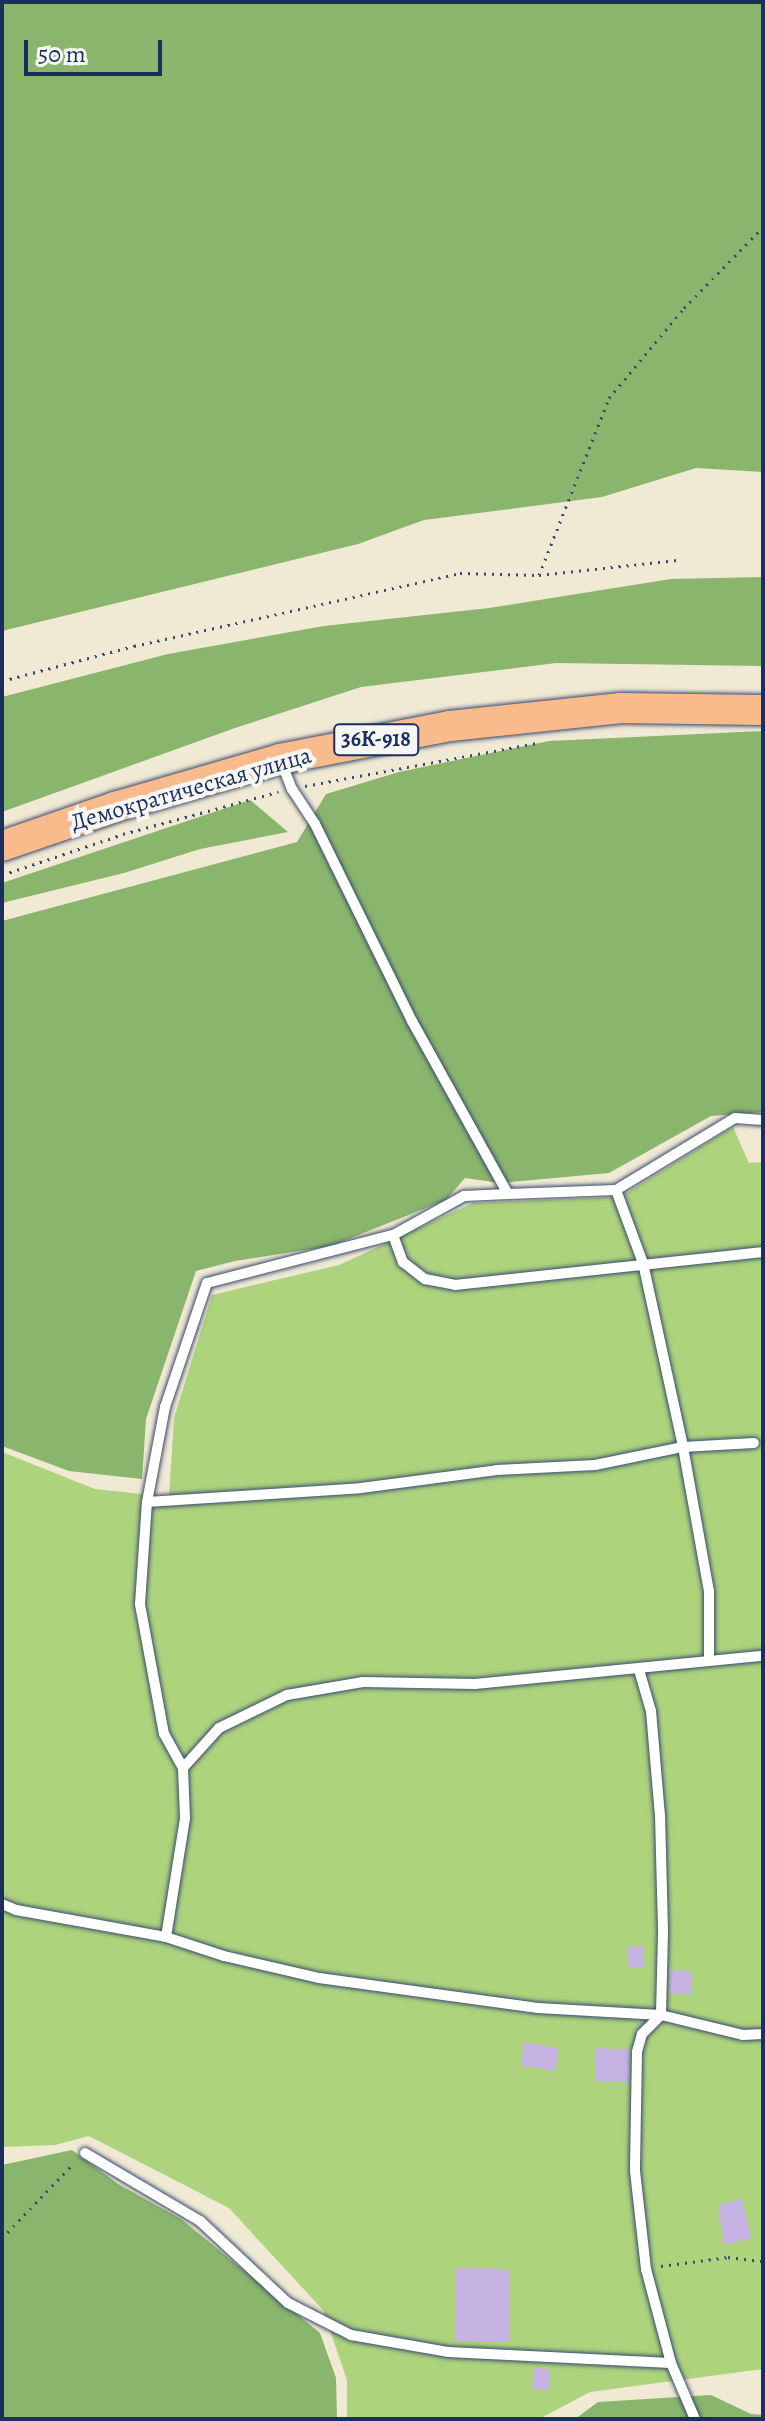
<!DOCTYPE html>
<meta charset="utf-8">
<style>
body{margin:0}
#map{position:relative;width:765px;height:2421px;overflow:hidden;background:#f0e9d4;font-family:Alegreya,serif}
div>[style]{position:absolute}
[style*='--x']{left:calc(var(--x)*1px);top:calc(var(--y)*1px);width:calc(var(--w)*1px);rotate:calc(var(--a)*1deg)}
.green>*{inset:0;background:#add37d}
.forest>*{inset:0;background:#8ab56c}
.building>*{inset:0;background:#c6b3e3;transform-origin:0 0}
.path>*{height:3px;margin-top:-1.5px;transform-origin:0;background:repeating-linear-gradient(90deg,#3b4b70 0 2px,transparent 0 8px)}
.roads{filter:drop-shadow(0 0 2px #3b4b70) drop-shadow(0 0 2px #3b4b70)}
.service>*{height:10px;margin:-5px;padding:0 5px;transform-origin:5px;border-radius:5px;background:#fff}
.primary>*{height:30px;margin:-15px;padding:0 15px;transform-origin:15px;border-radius:15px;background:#fabb8c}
span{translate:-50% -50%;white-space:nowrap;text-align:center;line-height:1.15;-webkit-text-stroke:8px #f6f6f2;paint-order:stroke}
.shield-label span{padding:2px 6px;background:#f6f6f2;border:2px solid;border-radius:6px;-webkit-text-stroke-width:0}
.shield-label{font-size:22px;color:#1b2f5e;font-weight:700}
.street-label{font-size:24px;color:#1b2f5e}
.frame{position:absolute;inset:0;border:4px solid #1b2f5e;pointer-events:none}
.scale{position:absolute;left:24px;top:40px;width:138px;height:36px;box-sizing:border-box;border:4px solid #1b2f5e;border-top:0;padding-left:10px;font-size:24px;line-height:28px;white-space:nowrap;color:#1b2f5e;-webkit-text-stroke:6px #f6f6f2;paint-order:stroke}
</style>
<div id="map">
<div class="green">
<div style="clip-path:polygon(733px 1127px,749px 1163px,763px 1162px,763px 2369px,590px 2392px,539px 2419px,347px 2419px,347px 2380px,323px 2310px,229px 2208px,89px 2136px,55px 2145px,2px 2147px,2px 1452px,95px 1489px,169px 1497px,174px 1418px,212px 1295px,339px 1265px,473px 1203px,620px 1197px)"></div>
</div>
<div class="forest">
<div style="clip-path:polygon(2px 2px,763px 2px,763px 472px,696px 468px,602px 497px,424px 520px,358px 544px,2px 631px)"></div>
<div style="clip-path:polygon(763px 577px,763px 666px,556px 663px,361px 687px,235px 728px,2px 812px,2px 697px,168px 654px,324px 626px,489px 608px,671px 579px)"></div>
<div style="clip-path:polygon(763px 731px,763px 1112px,711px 1116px,609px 1173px,500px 1183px,465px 1178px,446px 1200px,331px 1246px,235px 1261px,196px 1271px,146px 1419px,142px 1479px,69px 1471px,2px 1446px,2px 921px,297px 842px,326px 794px,399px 772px,549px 741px)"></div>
<div style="clip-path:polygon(250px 800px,288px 832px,200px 849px,124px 873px,2px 903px,2px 883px)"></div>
<div style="clip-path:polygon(72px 2150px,118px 2184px,181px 2219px,320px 2333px,336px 2378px,337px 2419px,2px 2419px,2px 2165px)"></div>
<div style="clip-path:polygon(711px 2395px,751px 2414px,763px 2415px,763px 2419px,575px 2419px,598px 2402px)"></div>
</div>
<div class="building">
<div style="left:643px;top:1946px;width:21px;height:16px;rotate:85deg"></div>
<div style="left:670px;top:1970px;width:22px;height:23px;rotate:3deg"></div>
<div style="left:524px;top:2043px;width:35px;height:23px;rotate:8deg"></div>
<div style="left:596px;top:2048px;width:34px;height:33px;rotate:2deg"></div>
<div style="clip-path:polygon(742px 2199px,751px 2238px,724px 2245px,718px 2205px)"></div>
<div style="left:456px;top:2268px;width:54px;height:73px;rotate:1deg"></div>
<div style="left:534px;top:2368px;width:16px;height:21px;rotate:4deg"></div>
</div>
<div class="path">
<div style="--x:539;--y:575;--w:190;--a:-68.4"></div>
<div style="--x:609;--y:398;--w:117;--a:-50.2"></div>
<div style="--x:684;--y:308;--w:113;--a:-45.7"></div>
<div style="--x:2;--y:681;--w:137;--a:-14.9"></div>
<div style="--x:134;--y:646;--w:334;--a:-12.6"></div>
<div style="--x:460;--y:573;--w:79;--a:1.5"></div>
<div style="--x:539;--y:575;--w:139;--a:-6.2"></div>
<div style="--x:305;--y:786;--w:236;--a:-10.5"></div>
<div style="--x:2;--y:875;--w:128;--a:-18.7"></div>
<div style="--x:123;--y:834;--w:161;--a:-15.2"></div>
<div style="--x:2;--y:2238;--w:104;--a:-46.2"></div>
<div style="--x:661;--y:2266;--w:68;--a:-7.7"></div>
<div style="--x:728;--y:2257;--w:35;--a:7"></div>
</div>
<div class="roads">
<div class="service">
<div style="--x:281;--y:761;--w:30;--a:69"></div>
<div style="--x:292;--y:789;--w:42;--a:56.7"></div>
<div style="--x:315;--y:824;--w:220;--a:63.8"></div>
<div style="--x:412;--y:1021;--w:198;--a:61"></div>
<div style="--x:508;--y:1194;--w:44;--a:177.4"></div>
<div style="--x:464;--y:1196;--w:81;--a:151.2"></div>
<div style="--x:616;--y:1190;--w:78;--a:69.7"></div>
<div style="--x:643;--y:1263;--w:188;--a:77.7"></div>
<div style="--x:683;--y:1447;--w:146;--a:79.8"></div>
<div style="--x:709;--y:1591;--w:70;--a:90"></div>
<div style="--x:508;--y:1194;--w:108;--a:-2.1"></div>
<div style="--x:616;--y:1190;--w:139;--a:-31.2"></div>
<div style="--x:735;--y:1118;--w:28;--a:4"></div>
<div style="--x:147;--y:1502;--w:97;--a:-79.3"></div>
<div style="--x:165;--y:1407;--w:131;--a:-71.3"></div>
<div style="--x:207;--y:1283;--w:192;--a:-14.5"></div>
<div style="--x:393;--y:1235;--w:29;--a:70"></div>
<div style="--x:403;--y:1262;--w:28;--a:38"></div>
<div style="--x:425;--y:1279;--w:31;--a:11"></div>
<div style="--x:455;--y:1285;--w:310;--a:-6.1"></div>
<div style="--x:639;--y:1670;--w:43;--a:73.7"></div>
<div style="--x:651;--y:1711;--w:104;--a:85.1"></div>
<div style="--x:660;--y:1815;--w:118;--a:88.5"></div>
<div style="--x:663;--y:1933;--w:82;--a:91.4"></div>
<div style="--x:661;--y:2015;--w:27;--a:135"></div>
<div style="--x:642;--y:2034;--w:19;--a:106"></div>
<div style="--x:637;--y:2052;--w:119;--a:91"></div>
<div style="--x:635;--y:2171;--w:99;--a:83.6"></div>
<div style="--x:646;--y:2269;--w:97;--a:75.1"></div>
<div style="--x:671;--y:2363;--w:61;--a:66.8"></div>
<div style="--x:183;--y:1768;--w:39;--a:-119"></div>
<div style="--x:164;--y:1734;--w:132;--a:-100.5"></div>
<div style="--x:140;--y:1604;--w:102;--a:-86.1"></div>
<div style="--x:147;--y:1502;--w:214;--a:-3.7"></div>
<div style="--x:361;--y:1488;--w:137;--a:-7.5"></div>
<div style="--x:497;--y:1470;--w:98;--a:-2.9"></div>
<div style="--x:595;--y:1465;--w:90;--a:-11.6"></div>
<div style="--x:683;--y:1447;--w:71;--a:-3.2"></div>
<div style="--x:2;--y:1904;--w:15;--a:23"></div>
<div style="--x:16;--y:1910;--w:152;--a:10.2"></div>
<div style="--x:166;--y:1937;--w:61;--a:18.1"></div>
<div style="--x:224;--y:1956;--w:98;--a:13"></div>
<div style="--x:319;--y:1978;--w:221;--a:7.8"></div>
<div style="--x:538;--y:2008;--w:123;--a:3.3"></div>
<div style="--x:661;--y:2015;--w:84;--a:13.7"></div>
<div style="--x:743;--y:2035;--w:20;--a:-3"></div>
<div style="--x:166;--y:1937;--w:121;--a:-80.9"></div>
<div style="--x:185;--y:1818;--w:50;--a:-92.3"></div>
<div style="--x:183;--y:1768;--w:54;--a:-48"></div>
<div style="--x:219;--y:1728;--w:76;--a:-25.9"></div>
<div style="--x:287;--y:1695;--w:77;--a:-9.7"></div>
<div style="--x:363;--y:1682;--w:112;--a:1"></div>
<div style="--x:475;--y:1684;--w:289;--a:-5.6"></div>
<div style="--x:85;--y:2153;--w:134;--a:30.6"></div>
<div style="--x:200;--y:2221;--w:120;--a:43"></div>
<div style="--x:288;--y:2303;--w:71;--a:26.9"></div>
<div style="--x:351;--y:2335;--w:98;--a:9.9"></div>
<div style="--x:448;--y:2352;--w:223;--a:2.8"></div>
</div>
<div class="primary">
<div style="--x:2;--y:846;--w:120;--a:-19"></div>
<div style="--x:115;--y:807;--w:172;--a:-16.2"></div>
<div style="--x:280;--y:759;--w:173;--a:-11"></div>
<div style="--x:450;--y:726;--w:172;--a:-6"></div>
<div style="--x:621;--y:708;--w:142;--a:0.8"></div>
</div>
</div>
<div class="shield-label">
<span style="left:376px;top:740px">36К-918</span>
</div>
<div class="street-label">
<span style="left:191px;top:789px;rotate:-16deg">Демократическая улица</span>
</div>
<div class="frame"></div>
<div class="scale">50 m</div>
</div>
